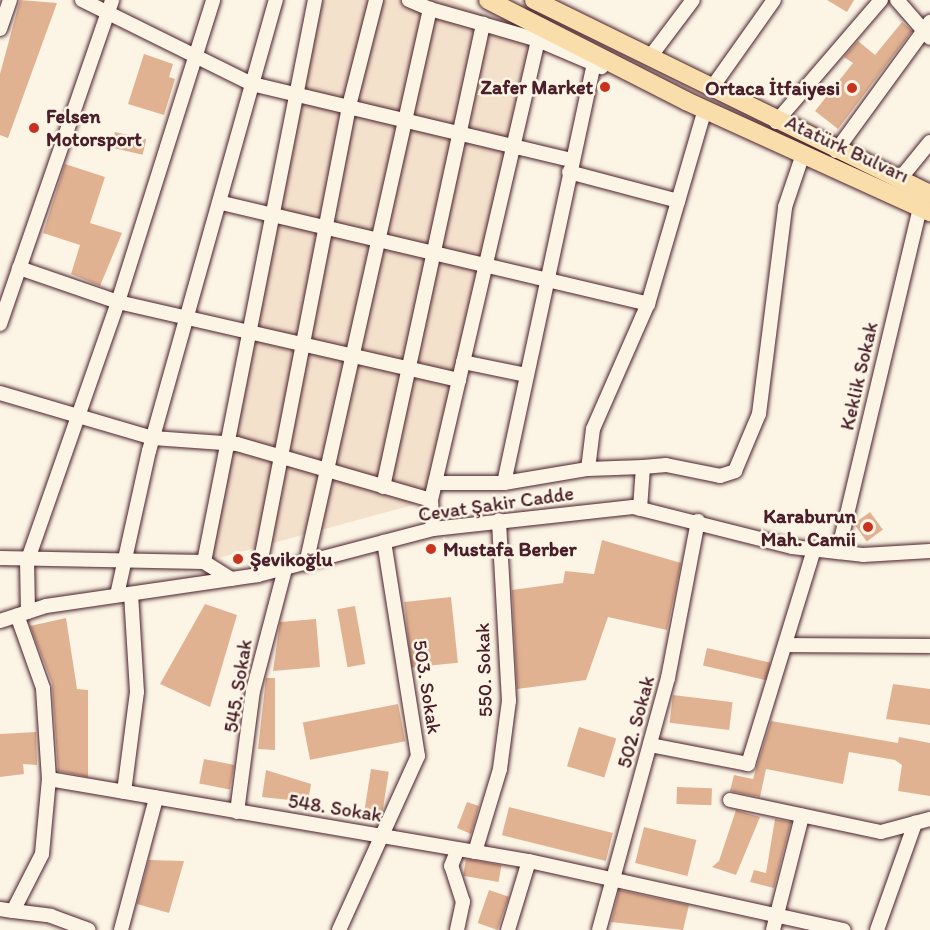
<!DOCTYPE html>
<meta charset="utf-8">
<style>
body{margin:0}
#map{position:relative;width:930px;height:930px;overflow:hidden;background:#fcf5e5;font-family:Itim,sans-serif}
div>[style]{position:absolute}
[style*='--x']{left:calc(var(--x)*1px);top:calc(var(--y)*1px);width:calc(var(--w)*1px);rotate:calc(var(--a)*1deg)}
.built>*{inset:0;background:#f4e1cc}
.building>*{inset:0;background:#e1b292;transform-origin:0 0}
.roads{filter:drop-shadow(0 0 2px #4a1f2b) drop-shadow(0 0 2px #4a1f2b)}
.minor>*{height:14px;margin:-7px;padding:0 7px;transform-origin:7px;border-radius:7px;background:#fcf5e5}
.major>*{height:18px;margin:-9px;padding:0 9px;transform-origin:9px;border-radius:9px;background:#f9deab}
.dots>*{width:16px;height:16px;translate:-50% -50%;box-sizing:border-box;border:3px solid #fcf5e5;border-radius:50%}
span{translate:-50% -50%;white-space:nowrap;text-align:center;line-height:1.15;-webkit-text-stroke:5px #fcf5e5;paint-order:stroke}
.poi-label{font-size:20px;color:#4a1f2b;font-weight:700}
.right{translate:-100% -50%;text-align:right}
.left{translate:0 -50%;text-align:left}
.street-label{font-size:20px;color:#4a1f2b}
</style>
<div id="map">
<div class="built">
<div style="clip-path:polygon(315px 0,451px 0,538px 40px,431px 500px,204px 562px)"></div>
</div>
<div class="building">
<div style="clip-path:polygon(20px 0,57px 3px,8px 138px,0 135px,0 74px)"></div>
<div style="clip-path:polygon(827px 0,854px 0,847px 12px)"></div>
<div style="clip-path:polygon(902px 22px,912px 31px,838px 129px,815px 111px,853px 63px,844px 57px,858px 41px,875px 55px)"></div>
<div style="clip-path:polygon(144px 54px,173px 64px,169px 77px,175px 79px,164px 115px,128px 104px)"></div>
<div style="left:115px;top:132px;width:32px;height:16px;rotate:13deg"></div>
<div style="clip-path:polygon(65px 164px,105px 177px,90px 223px,122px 233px,100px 286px,71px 274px,80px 245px,43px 233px)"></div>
<div style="left:870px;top:512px;width:22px;height:20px;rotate:54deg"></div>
<div style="clip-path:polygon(602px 540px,681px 563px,667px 630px,608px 617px,586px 680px,517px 689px,512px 590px,563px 583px,565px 571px,594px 574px)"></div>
<div style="left:451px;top:597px;width:66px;height:47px;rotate:84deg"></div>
<div style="clip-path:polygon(205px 604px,237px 615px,210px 707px,160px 684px)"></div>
<div style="left:355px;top:606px;width:59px;height:18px;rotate:80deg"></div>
<div style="clip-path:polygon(66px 618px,77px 689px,88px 690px,88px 777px,58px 771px,52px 683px,30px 626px)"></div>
<div style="clip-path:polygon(316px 619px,320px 667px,273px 671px,280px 622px)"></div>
<div style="left:707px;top:648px;width:65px;height:18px;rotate:13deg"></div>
<div style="clip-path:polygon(266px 678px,275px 678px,275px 750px,258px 749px)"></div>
<div style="clip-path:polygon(893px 684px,930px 689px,930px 725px,886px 719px)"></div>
<div style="left:673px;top:695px;width:60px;height:28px;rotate:7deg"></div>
<div style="left:398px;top:704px;width:38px;height:97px;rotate:79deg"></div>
<div style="clip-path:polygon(771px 721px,898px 743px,899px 737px,930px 743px,930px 796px,898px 791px,902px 765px,895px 760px,849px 752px,843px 784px,766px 769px,760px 797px,730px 791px,734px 775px,753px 779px)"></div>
<div style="left:579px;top:727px;width:39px;height:41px;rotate:17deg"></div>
<div style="clip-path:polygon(36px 732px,37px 765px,23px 764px,24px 774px,0 777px,0 734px)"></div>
<div style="left:204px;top:759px;width:31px;height:25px;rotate:11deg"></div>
<div style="left:371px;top:769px;width:18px;height:43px;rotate:9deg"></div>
<div style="clip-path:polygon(266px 770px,311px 784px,308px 802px,262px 797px)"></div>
<div style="left:677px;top:787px;width:35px;height:17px;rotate:2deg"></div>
<div style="clip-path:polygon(467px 802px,479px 806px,471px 834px,457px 828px)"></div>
<div style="left:509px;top:807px;width:107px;height:29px;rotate:14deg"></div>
<div style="clip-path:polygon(736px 810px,760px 817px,736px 875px,712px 867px,719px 861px)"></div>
<div style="clip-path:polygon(775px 819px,791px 822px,774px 888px,750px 882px,754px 870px,766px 873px)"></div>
<div style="left:644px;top:827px;width:54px;height:37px;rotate:14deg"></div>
<div style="left:466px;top:859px;width:36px;height:17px;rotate:10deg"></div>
<div style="clip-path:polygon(149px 860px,184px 861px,169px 913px,137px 904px)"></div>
<div style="left:489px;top:890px;width:21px;height:35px;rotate:19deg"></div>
<div style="clip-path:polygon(619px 890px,689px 905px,683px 930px,611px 922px)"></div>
</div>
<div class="roads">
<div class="minor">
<div style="--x:82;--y:0;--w:190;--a:26.3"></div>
<div style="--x:252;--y:84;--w:329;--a:13.4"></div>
<div style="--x:897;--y:0;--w:50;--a:49"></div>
<div style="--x:0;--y:29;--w:31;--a:-71"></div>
<div style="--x:538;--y:40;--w:69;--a:23.2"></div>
<div style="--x:650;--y:57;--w:71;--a:-53"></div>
<div style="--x:711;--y:89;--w:109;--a:-54.7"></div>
<div style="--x:776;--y:122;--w:161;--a:-49.3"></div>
<div style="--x:836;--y:151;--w:160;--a:-53.9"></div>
<div style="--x:569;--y:172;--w:113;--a:14.9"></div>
<div style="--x:899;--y:180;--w:49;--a:-50.8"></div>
<div style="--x:222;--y:203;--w:438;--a:13.3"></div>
<div style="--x:19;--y:268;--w:105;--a:19"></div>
<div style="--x:118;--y:302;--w:350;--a:12.9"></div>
<div style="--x:0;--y:324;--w:343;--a:-70.9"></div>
<div style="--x:463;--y:362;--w:64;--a:11.7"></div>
<div style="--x:0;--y:393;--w:159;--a:16.4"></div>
<div style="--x:153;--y:438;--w:84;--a:4.1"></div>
<div style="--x:237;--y:444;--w:202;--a:16.1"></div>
<div style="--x:643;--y:467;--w:23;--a:-5"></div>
<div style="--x:666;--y:465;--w:55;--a:11.5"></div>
<div style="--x:720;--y:476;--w:16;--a:-18"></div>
<div style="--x:735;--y:471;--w:62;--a:-67.2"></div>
<div style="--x:759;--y:414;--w:209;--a:-82.8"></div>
<div style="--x:785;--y:207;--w:56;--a:-71.2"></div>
<div style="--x:588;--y:469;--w:40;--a:-82.9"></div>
<div style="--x:593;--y:429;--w:137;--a:-66.3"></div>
<div style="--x:648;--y:304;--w:203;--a:-73.7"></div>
<div style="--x:435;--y:483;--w:69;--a:0"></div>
<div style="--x:504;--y:483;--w:85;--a:-9.5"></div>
<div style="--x:588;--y:469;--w:55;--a:-2.1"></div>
<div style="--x:643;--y:467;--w:42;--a:94.1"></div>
<div style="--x:504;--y:483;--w:438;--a:-77.9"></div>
<div style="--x:383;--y:487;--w:474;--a:-77.8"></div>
<div style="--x:483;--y:24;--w:55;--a:-164.2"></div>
<div style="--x:433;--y:529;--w:29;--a:-94"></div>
<div style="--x:431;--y:500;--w:472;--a:-76.9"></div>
<div style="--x:538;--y:40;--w:57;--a:-163.8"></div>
<div style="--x:838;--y:552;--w:354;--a:-76.6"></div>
<div style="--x:0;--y:558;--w:204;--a:1.1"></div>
<div style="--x:204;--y:562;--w:32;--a:32"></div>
<div style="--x:204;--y:562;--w:573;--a:-78.83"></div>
<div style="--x:306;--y:564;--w:569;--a:-77.41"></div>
<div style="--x:430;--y:9;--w:23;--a:-157"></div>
<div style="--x:258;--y:575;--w:474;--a:-79"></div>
<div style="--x:348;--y:110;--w:114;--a:-75.7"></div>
<div style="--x:117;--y:595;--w:148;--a:-77.5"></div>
<div style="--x:149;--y:451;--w:469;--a:-74.3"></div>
<div style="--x:28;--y:612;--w:50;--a:-91.1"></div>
<div style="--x:27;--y:562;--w:275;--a:-70.7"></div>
<div style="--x:118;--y:302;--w:317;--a:-72.5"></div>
<div style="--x:0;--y:621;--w:48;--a:-18.1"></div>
<div style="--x:46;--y:606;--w:214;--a:-8.3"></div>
<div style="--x:258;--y:575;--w:181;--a:-14.7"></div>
<div style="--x:433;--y:529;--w:201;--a:-6.3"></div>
<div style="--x:633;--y:507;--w:164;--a:14.1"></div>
<div style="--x:792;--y:547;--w:71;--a:6.4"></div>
<div style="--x:863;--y:555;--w:67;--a:-3.4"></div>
<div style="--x:785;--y:645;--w:145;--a:0.4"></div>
<div style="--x:650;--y:745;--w:100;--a:11"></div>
<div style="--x:748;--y:764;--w:224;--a:-72.9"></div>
<div style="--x:49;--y:779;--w:487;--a:9.7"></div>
<div style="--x:529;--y:861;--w:322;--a:12.4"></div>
<div style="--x:124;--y:792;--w:101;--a:-82.6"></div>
<div style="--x:137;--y:692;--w:98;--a:-93.5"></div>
<div style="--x:730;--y:800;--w:154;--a:12"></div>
<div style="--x:881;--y:832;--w:51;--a:-14.9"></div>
<div style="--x:237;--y:812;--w:122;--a:-82.5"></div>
<div style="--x:253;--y:691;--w:126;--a:-75.3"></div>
<div style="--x:475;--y:852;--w:87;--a:-73.2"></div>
<div style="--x:500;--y:769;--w:69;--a:-82.5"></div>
<div style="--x:509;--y:701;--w:181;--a:-93.2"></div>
<div style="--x:0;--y:909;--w:13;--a:9"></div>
<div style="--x:13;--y:911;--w:64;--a:-63"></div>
<div style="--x:42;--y:854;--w:75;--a:-84.7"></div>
<div style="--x:49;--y:779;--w:91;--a:-93.8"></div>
<div style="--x:43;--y:688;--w:77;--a:-109.6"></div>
<div style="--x:13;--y:911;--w:38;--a:7"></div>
<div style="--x:51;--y:916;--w:40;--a:20.2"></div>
<div style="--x:121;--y:930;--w:137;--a:-75.1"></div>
<div style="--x:339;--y:930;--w:191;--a:-65.6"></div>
<div style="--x:418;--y:756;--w:217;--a:-99"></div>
<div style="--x:457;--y:930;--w:29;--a:-78"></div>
<div style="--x:463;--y:902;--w:38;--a:-108"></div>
<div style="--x:451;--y:866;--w:18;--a:-68"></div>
<div style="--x:508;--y:930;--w:72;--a:-73.1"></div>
<div style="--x:599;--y:930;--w:261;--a:-74.7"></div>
<div style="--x:668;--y:678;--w:160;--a:-79.2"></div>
<div style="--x:773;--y:930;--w:118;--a:-75.7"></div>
<div style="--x:877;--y:930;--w:114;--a:-70.4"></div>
</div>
<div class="major">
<div style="--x:488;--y:0;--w:222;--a:27"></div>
<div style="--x:686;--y:101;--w:268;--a:24.5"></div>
<div style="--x:534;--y:0;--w:441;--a:26.1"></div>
</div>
</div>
<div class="dots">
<div style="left:605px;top:87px;background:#c8321e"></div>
<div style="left:852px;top:88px;background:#c8321e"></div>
<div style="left:34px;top:128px;background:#c8321e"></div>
<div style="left:868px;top:527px;background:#c8321e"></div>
<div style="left:431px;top:549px;background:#c8321e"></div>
<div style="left:238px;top:559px;background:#c8321e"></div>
</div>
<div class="poi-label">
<span class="right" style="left:593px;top:87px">Zafer Market</span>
<span class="right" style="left:840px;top:88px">Ortaca İtfaiyesi</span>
<span class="left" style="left:46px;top:128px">Felsen<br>Motorsport</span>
<span class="right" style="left:856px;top:528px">Karaburun<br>Mah. Camii</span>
<span class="left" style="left:443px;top:549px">Mustafa Berber</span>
<span class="left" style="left:250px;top:559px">Şevikoğlu</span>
</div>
<div class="street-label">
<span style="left:847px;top:149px;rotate:25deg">Atatürk Bulvarı</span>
<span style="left:859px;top:376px;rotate:-77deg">Keklik Sokak</span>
<span style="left:496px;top:504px;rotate:-8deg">Cevat Şakir Cadde</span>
<span style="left:484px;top:670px;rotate:-92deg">550. Sokak</span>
<span style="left:238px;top:686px;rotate:-81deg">545. Sokak</span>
<span style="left:427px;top:687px;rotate:81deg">503. Sokak</span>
<span style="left:636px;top:722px;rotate:-75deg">502. Sokak</span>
<span style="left:335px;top:808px;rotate:9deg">548. Sokak</span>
</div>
</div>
